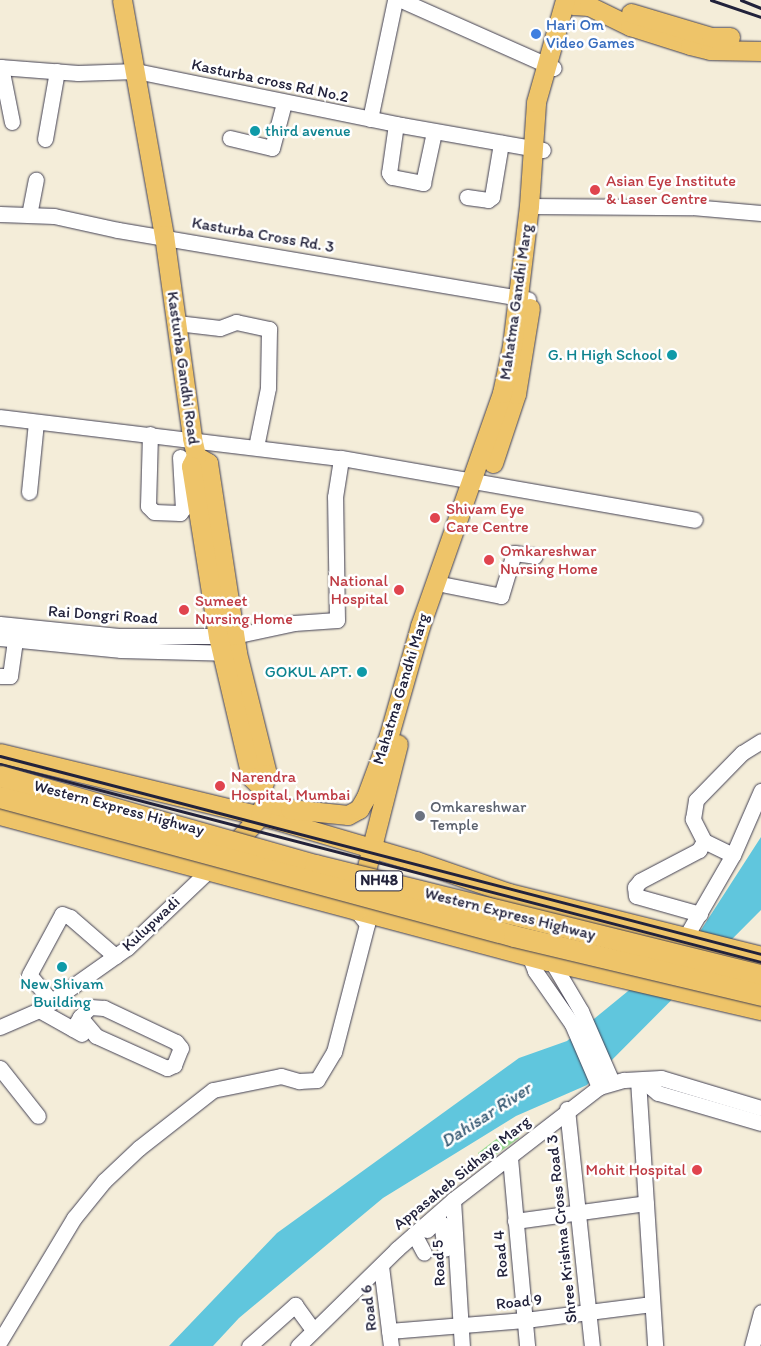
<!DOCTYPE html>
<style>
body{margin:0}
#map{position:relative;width:761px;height:1346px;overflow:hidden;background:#f4edd9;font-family:Itim,sans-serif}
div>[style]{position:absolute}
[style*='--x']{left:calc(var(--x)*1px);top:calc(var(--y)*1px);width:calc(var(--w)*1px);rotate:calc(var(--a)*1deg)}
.green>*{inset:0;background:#98d98f}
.water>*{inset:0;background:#60c6dd}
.roads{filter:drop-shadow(0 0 1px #424053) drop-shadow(0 0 1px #424053)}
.minor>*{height:15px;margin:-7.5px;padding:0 7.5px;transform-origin:7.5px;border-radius:7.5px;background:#fff}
.major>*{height:19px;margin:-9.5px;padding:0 9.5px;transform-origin:9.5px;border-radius:9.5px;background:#eec469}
.rail>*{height:3px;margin:-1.5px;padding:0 1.5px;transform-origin:1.5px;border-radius:1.5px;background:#22223b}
.bridges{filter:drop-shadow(0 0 1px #424053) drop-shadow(0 0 1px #424053)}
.highway-bridge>*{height:21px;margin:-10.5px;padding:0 10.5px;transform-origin:10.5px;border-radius:10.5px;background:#eec469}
.dots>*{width:14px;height:14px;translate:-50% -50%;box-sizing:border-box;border:2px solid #fff;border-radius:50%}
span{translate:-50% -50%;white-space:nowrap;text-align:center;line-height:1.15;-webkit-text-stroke:5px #fff;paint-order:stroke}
.shield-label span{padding:1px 4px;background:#fff;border:1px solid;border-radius:4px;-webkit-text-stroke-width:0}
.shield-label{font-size:15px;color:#22223b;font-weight:700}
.shop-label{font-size:16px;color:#366cbe}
.left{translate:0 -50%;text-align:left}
.street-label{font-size:16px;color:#22223b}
.culture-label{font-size:16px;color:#0d838f}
.right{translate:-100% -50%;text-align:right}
.health-label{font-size:16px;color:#be3a42}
.worship-label{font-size:16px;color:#5b616d}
.water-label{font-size:18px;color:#385b74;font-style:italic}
</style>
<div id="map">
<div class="green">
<div style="clip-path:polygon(512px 1127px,519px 1138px,483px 1164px,478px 1153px)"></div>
</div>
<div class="water">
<div style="clip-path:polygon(761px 837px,761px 910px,587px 1085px,516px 1116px,383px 1198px,239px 1318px,213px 1346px,169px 1346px,277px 1233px,519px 1058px,567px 1041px,699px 933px)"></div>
</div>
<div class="roads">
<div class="minor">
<div style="--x:401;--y:0;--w:167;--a:24"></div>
<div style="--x:0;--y:67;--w:78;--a:4.4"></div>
<div style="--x:78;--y:73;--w:58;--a:-2"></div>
<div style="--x:136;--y:71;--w:270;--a:11.5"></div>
<div style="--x:401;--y:125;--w:144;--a:10"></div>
<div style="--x:1;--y:67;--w:56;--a:78.7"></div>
<div style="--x:370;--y:119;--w:122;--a:-78.1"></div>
<div style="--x:396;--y:124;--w:49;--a:98.1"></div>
<div style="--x:389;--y:173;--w:5;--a:53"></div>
<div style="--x:392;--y:177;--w:32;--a:11"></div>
<div style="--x:423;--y:183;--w:52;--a:-77.8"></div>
<div style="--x:230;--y:138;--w:43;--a:13.4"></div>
<div style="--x:272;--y:148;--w:47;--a:-75.1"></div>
<div style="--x:45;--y:139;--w:69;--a:-80"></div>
<div style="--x:467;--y:197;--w:21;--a:8"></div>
<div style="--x:488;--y:200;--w:5;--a:-37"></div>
<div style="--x:492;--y:197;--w:55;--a:-80.5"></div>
<div style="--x:529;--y:206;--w:163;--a:0.4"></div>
<div style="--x:692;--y:207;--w:69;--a:5"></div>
<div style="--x:0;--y:214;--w:54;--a:2.1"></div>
<div style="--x:54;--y:216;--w:66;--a:12.3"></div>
<div style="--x:118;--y:230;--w:416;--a:9.6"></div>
<div style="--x:29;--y:215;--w:36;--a:-79"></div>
<div style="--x:177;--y:323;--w:43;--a:6.6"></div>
<div style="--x:220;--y:328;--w:17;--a:-21"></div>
<div style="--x:236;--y:322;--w:34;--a:12"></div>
<div style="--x:269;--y:329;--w:59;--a:91"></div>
<div style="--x:268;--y:388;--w:60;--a:101.5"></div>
<div style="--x:0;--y:417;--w:343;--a:6.9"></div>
<div style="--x:341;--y:458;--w:359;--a:9.9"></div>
<div style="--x:150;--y:434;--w:72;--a:91.6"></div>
<div style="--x:148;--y:506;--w:8;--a:45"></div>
<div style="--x:154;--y:512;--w:26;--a:2"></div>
<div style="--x:180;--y:513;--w:5;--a:-53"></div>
<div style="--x:183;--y:509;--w:52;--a:-93.3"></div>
<div style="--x:29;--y:492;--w:70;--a:-84.3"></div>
<div style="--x:446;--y:585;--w:56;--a:11.3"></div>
<div style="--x:501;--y:596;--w:45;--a:-73.2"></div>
<div style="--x:514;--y:553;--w:21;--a:8"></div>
<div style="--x:0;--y:624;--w:119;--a:5.8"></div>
<div style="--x:118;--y:636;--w:116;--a:0"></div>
<div style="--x:234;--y:636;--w:61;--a:-12.2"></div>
<div style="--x:294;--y:623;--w:43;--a:-4"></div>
<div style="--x:337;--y:620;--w:123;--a:-90.9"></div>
<div style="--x:335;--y:497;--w:39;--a:-81"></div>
<div style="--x:0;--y:638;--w:122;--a:5.7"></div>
<div style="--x:121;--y:650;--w:112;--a:1.5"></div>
<div style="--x:0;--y:676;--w:10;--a:0"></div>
<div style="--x:10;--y:676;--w:37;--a:-82"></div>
<div style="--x:704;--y:841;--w:32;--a:26"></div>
<div style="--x:700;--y:914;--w:66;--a:-164.3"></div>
<div style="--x:636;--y:896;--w:9;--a:-96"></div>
<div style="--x:635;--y:887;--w:8;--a:-50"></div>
<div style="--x:640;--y:881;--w:67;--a:-27.7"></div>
<div style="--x:699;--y:850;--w:10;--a:-61"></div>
<div style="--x:704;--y:841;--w:25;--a:-117"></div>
<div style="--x:693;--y:819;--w:19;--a:-81"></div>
<div style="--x:696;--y:800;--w:66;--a:-45.6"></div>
<div style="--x:742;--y:753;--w:22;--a:-32"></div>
<div style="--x:685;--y:938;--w:96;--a:-60"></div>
<div style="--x:733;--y:855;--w:70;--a:-66.4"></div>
<div style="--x:530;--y:948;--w:7;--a:98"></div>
<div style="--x:529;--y:955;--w:17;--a:69"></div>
<div style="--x:535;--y:971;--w:65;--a:55.1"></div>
<div style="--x:572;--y:1024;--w:69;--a:66.8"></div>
<div style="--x:553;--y:956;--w:6;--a:99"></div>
<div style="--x:552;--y:962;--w:57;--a:59.4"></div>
<div style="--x:581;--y:1011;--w:77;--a:66.4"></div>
<div style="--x:52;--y:1002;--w:35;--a:-130"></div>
<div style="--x:29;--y:975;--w:69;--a:-61.6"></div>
<div style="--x:62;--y:914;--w:9;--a:21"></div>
<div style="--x:70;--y:917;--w:60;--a:40.9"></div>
<div style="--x:39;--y:1010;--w:49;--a:29.2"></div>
<div style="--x:0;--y:1027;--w:43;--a:-23.6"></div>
<div style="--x:39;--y:1010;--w:108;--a:-35.2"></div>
<div style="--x:127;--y:948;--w:112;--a:-43.5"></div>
<div style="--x:73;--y:1029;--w:14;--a:-60"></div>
<div style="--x:80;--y:1017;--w:25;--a:50"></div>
<div style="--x:96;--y:1036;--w:78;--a:24.3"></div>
<div style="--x:167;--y:1068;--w:8;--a:-23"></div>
<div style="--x:174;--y:1065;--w:18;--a:-68"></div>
<div style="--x:181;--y:1048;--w:8;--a:-130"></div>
<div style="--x:176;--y:1042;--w:80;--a:-154.7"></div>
<div style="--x:104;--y:1008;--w:14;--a:-176"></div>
<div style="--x:90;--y:1007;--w:14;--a:135"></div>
<div style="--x:0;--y:1068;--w:61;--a:51.6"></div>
<div style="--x:638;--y:1080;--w:267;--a:86.3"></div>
<div style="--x:643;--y:1081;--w:19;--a:39"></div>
<div style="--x:658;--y:1093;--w:107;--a:16.2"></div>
<div style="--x:567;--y:1109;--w:238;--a:84"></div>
<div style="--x:510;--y:1158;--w:189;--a:84.8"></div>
<div style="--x:453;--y:1200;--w:146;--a:86.5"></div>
<div style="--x:515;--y:1221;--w:132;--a:-7.8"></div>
<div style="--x:427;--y:1230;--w:11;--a:-45"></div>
<div style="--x:435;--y:1222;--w:6;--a:9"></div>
<div style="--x:441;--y:1223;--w:26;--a:81"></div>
<div style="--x:414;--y:1234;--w:21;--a:62"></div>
<div style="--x:381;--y:1266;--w:81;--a:82.9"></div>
<div style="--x:389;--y:1331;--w:136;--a:-4.6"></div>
<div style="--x:525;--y:1320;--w:128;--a:-7.2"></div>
<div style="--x:0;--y:1341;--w:144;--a:-59"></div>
<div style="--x:74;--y:1218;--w:48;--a:-51"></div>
<div style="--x:104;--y:1181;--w:48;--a:-43.3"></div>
<div style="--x:139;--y:1148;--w:94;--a:-38.1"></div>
<div style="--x:213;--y:1090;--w:69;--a:-11.6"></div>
<div style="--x:281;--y:1076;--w:19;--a:16"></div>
<div style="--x:299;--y:1081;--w:18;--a:-3"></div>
<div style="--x:317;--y:1080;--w:33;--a:-59"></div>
<div style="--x:334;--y:1052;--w:132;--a:-75.5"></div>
<div style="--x:367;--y:924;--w:18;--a:-128"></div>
<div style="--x:249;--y:1346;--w:62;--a:-41.7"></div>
<div style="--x:295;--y:1305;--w:31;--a:54"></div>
<div style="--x:298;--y:1346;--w:139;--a:-44.4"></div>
<div style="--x:397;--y:1249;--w:74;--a:-41.2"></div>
<div style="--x:453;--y:1200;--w:185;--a:-37.7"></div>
<div style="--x:599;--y:1087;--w:26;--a:-16"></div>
<div style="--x:624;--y:1080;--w:37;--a:-3"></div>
<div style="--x:661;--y:1078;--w:104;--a:16.7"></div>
<div style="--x:752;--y:1346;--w:35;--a:-75"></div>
</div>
<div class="major">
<div style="--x:122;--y:0;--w:239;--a:79.9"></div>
<div style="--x:164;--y:235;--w:205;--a:82.1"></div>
<div style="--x:192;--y:438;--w:18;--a:77"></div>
<div style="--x:196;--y:456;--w:14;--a:30"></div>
<div style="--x:208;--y:463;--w:192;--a:81.3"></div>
<div style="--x:237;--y:653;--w:125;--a:76.1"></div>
<div style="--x:267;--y:774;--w:15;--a:110"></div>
<div style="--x:573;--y:5;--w:16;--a:4"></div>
<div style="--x:589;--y:6;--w:46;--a:26"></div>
<div style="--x:630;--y:26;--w:63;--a:17.6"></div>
<div style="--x:690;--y:45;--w:21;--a:14"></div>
<div style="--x:710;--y:50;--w:51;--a:1.1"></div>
<div style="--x:631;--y:13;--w:84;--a:16.7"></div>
<div style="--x:711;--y:37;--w:19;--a:0"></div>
<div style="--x:196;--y:456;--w:11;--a:117"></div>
<div style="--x:191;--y:466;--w:172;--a:81"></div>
<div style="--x:218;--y:636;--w:145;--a:76.8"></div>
<div style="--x:251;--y:777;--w:16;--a:45"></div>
<div style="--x:493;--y:463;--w:73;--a:-71.6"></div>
<div style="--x:516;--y:394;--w:87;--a:-80.8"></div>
<div style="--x:0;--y:753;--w:281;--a:13.6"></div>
<div style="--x:273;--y:819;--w:149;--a:16.4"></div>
<div style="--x:416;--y:861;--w:98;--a:19"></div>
<div style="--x:509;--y:893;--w:260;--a:14"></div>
<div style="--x:264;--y:801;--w:27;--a:17"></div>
<div style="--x:290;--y:809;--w:58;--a:5.9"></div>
<div style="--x:348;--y:815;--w:13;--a:-29"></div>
<div style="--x:359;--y:809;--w:14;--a:-60"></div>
<div style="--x:366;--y:797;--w:66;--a:-69.6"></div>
<div style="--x:389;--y:735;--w:113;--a:-74.1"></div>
<div style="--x:420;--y:626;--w:247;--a:-70.6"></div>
<div style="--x:502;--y:393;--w:48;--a:-78"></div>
<div style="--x:512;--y:346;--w:141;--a:-83.1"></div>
<div style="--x:529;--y:206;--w:104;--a:-86.1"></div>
<div style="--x:536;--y:102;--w:106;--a:-74.1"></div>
<div style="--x:0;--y:815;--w:567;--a:14.92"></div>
<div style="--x:548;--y:961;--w:219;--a:13"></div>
<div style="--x:228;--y:851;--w:47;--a:-47.6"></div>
<div style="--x:260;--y:816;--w:10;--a:-73"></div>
<div style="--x:356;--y:910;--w:171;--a:-75.8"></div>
</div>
</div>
<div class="rail">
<div style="--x:711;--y:0;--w:53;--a:18.8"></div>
<div style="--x:741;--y:0;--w:22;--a:22"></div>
<div style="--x:0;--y:756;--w:786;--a:14.58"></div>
<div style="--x:0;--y:764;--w:786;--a:14.58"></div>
</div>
<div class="bridges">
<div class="highway-bridge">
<div style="--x:0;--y:776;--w:327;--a:15.8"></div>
<div style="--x:315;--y:865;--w:459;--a:13.9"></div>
<div style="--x:0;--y:797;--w:532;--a:15.13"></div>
<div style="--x:514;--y:936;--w:254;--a:13.4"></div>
</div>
</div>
<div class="dots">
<div style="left:536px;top:34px;background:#3f7fe0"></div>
<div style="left:255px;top:131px;background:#0f9aa8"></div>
<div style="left:595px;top:190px;background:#e0444e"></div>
<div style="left:672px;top:355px;background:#0f9aa8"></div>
<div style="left:435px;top:518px;background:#e0444e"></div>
<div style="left:489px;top:560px;background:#e0444e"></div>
<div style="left:399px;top:590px;background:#e0444e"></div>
<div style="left:184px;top:610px;background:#e0444e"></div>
<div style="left:362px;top:672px;background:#0f9aa8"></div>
<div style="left:220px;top:786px;background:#e0444e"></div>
<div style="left:420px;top:816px;background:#6b7280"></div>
<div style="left:62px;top:967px;background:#0f9aa8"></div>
<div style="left:697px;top:1170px;background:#e0444e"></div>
</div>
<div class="shield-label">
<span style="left:379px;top:881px">NH48</span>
</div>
<div class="shop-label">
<span class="left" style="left:546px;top:34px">Hari Om<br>Video Games</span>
</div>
<div class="street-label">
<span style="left:270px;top:81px;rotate:12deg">Kasturba cross Rd No.2</span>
<span style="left:263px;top:235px;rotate:10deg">Kasturba Cross Rd. 3</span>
<span style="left:516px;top:302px;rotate:-82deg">Mahatma Gandhi Marg</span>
<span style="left:183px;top:368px;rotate:82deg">Kasturba Gandhi Road</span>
<span style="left:103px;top:615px;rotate:4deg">Rai Dongri Road</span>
<span style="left:401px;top:689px;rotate:-73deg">Mahatma Gandhi Marg</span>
<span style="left:119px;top:808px;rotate:15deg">Western Express Highway</span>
<span style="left:510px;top:914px;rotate:14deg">Western Express Highway</span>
<span style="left:151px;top:924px;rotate:-43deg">Kulupwadi</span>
<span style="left:462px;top:1173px;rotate:-39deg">Appasaheb Sidhaye Marg</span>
<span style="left:562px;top:1229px;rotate:-96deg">Shree Krishna Cross Road 3</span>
<span style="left:501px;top:1254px;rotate:-95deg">Road 4</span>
<span style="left:439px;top:1263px;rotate:-93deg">Road 5</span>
<span style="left:519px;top:1302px;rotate:-6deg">Road 9</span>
<span style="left:369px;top:1308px;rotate:-97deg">Road 6</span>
</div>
<div class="culture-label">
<span class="left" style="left:265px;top:131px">third avenue</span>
<span class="right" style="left:662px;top:355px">G. H High School</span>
<span class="right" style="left:352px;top:672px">GOKUL APT.</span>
<span style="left:62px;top:993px">New Shivam<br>Building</span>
</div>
<div class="health-label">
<span class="left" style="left:606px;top:190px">Asian Eye Institute<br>&amp; Laser Centre</span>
<span class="left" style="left:446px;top:518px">Shivam Eye<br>Care Centre</span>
<span class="left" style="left:500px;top:560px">Omkareshwar<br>Nursing Home</span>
<span class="right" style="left:388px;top:590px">National<br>Hospital</span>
<span class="left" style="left:195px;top:610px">Sumeet<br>Nursing Home</span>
<span class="left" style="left:231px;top:786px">Narendra<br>Hospital, Mumbai</span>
<span class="right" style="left:686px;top:1170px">Mohit Hospital</span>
</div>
<div class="worship-label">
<span class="left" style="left:430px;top:816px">Omkareshwar<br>Temple</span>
</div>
<div class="water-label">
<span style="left:486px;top:1115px;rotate:-33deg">Dahisar River</span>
</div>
</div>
